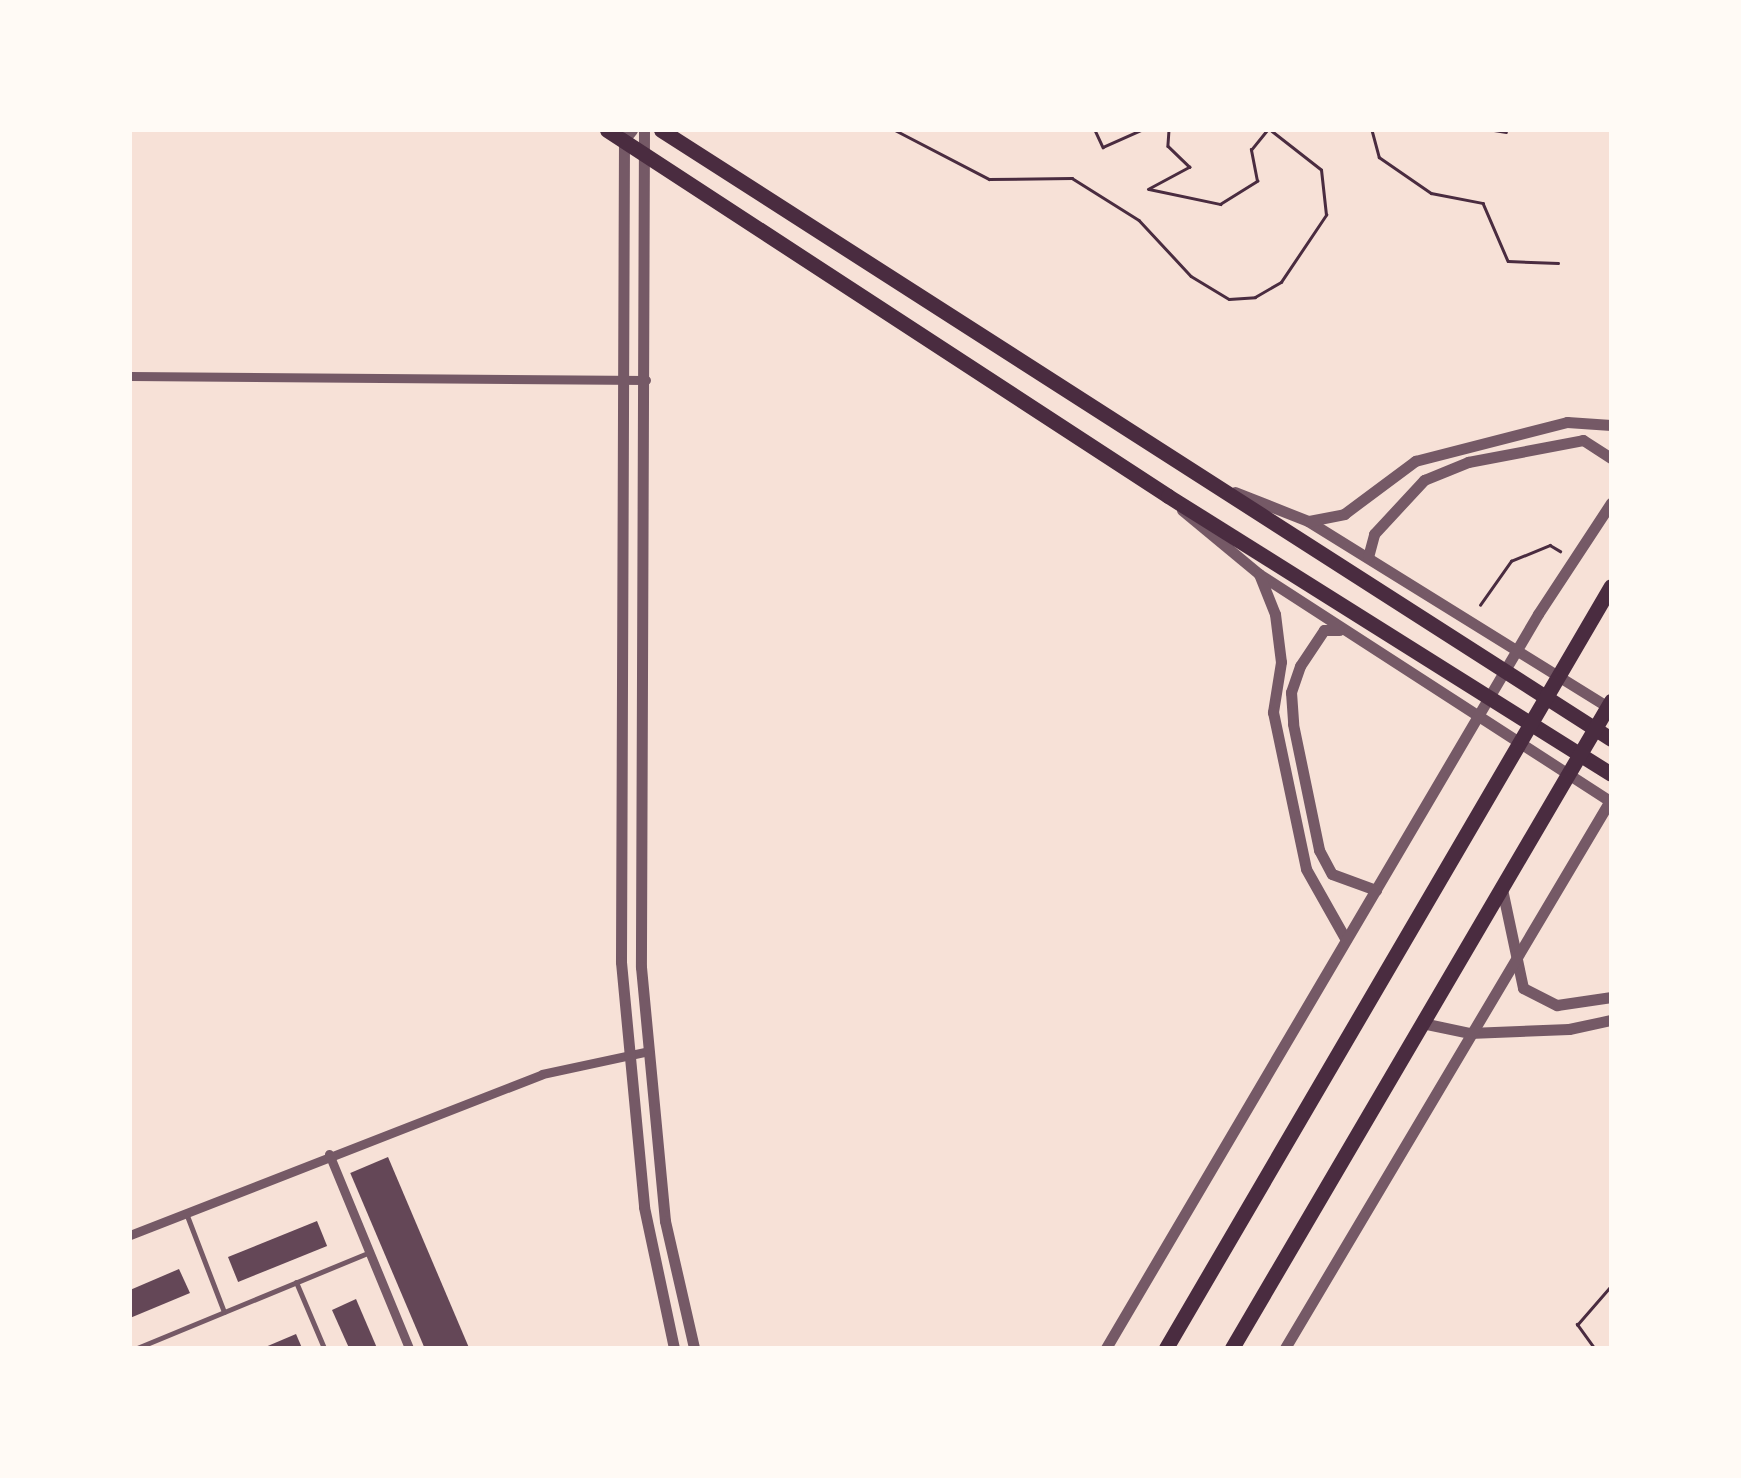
<!DOCTYPE html>
<style>
body{margin:0}
#map{position:relative;width:1741px;height:1478px;overflow:hidden;background:#f7e1d7;font-family:"Roboto Condensed",sans-serif}
div>[style]{position:absolute}
[style*='--x']{left:calc(var(--x)*1px);top:calc(var(--y)*1px);width:calc(var(--w)*1px);rotate:calc(var(--a)*1deg)}
.building>*{inset:0;background:#644757;transform-origin:0 0}
.path>*{height:2.5px;margin:-1.25px;padding:0 1.25px;transform-origin:1.25px;border-radius:1.25px;background:#4a2c40}
.service>*{height:5px;margin:-2.5px;padding:0 2.5px;transform-origin:2.5px;border-radius:2.5px;background:#755966}
.minor>*{height:9px;margin:-4.5px;padding:0 4.5px;transform-origin:4.5px;border-radius:4.5px;background:#755966}
.tertiary>*{height:11px;margin:-5.5px;padding:0 5.5px;transform-origin:5.5px;border-radius:5.5px;background:#755966}
.primary>*{height:15px;margin:-7.5px;padding:0 7.5px;transform-origin:7.5px;border-radius:7.5px;background:#4a2c40}
.trunk>*{height:15px;margin:-7.5px;padding:0 7.5px;transform-origin:7.5px;border-radius:7.5px;background:#4a2c40}
span{translate:-50% -50%;white-space:nowrap;text-align:center;line-height:1.15;-webkit-text-stroke:8px #fffaf5;paint-order:stroke}
.frame{position:absolute;inset:0;border:132px solid #fffaf5;pointer-events:none}
</style>
<div id="map">
<div class="building">
<div style="left:388px;top:1157px;width:207px;height:41px;rotate:67deg"></div>
<div style="left:317px;top:1221px;width:27px;height:96px;rotate:68deg"></div>
<div style="clip-path:polygon(179px 1269px,190px 1293px,130px 1318px,130px 1290px)"></div>
<div style="clip-path:polygon(356px 1299px,377px 1348px,349px 1348px,332px 1310px)"></div>
<div style="clip-path:polygon(296px 1334px,302px 1348px,263px 1348px)"></div>
</div>
<div class="path">
<div style="--x:895;--y:130;--w:106;--a:27.5"></div>
<div style="--x:989;--y:179;--w:83;--a:-0.7"></div>
<div style="--x:1072;--y:178;--w:79;--a:32.1"></div>
<div style="--x:1139;--y:220;--w:76;--a:47.1"></div>
<div style="--x:1191;--y:276;--w:44;--a:31.2"></div>
<div style="--x:1229;--y:299;--w:26;--a:-4"></div>
<div style="--x:1255;--y:297;--w:30;--a:-30"></div>
<div style="--x:1281;--y:282;--w:81;--a:-56.1"></div>
<div style="--x:1326;--y:215;--w:45;--a:-96.3"></div>
<div style="--x:1321;--y:170;--w:65;--a:-141.9"></div>
<div style="--x:1095;--y:130;--w:19;--a:65"></div>
<div style="--x:1103;--y:147;--w:42;--a:-24.1"></div>
<div style="--x:1169;--y:130;--w:16;--a:94"></div>
<div style="--x:1168;--y:146;--w:30;--a:44"></div>
<div style="--x:1190;--y:167;--w:47;--a:151.8"></div>
<div style="--x:1149;--y:189;--w:73;--a:11.9"></div>
<div style="--x:1220;--y:204;--w:44;--a:-31.9"></div>
<div style="--x:1257;--y:181;--w:32;--a:-101"></div>
<div style="--x:1251;--y:150;--w:26;--a:-51"></div>
<div style="--x:1372;--y:130;--w:28;--a:75"></div>
<div style="--x:1379;--y:157;--w:63;--a:34.7"></div>
<div style="--x:1431;--y:193;--w:53;--a:10.9"></div>
<div style="--x:1483;--y:203;--w:63;--a:66.7"></div>
<div style="--x:1508;--y:261;--w:50;--a:2.3"></div>
<div style="--x:1494;--y:130;--w:12;--a:9"></div>
<div style="--x:1480;--y:605;--w:54;--a:-54.8"></div>
<div style="--x:1511;--y:561;--w:42;--a:-22.3"></div>
<div style="--x:1550;--y:545;--w:12;--a:31"></div>
<div style="--x:1594;--y:1348;--w:29;--a:-126"></div>
<div style="--x:1577;--y:1325;--w:52;--a:-48.9"></div>
</div>
<div class="service">
<div style="--x:186;--y:1213;--w:106;--a:69"></div>
<div style="--x:296;--y:1282;--w:72;--a:67"></div>
<div style="--x:137;--y:1348;--w:252;--a:-22.4"></div>
</div>
<div class="minor">
<div style="--x:130;--y:376;--w:516;--a:0.44"></div>
<div style="--x:329;--y:1154;--w:210;--a:67.6"></div>
<div style="--x:130;--y:1235;--w:442;--a:-21.3"></div>
<div style="--x:542;--y:1074;--w:109;--a:-12.1"></div>
</div>
<div class="tertiary">
<div style="--x:632;--y:130;--w:13;--a:129"></div>
<div style="--x:624;--y:140;--w:822;--a:90.21"></div>
<div style="--x:621;--y:962;--w:246;--a:84.6"></div>
<div style="--x:644;--y:1207;--w:144;--a:78"></div>
<div style="--x:644;--y:130;--w:837;--a:90.21"></div>
<div style="--x:641;--y:967;--w:255;--a:84.6"></div>
<div style="--x:665;--y:1221;--w:130;--a:77.1"></div>
<div style="--x:1235;--y:492;--w:79;--a:21.7"></div>
<div style="--x:1308;--y:521;--w:357;--a:31.8"></div>
<div style="--x:1182;--y:510;--w:100;--a:39.7"></div>
<div style="--x:1259;--y:574;--w:419;--a:32.9"></div>
<div style="--x:1309;--y:521;--w:36;--a:-11"></div>
<div style="--x:1344;--y:514;--w:89;--a:-36.7"></div>
<div style="--x:1415;--y:461;--w:157;--a:-14.4"></div>
<div style="--x:1567;--y:422;--w:44;--a:3.9"></div>
<div style="--x:1368;--y:557;--w:24;--a:-75"></div>
<div style="--x:1374;--y:534;--w:74;--a:-47.2"></div>
<div style="--x:1424;--y:480;--w:48;--a:-22.2"></div>
<div style="--x:1468;--y:462;--w:117;--a:-10.8"></div>
<div style="--x:1583;--y:440;--w:33;--a:33"></div>
<div style="--x:1259;--y:574;--w:43;--a:68.2"></div>
<div style="--x:1275;--y:614;--w:48;--a:82.9"></div>
<div style="--x:1281;--y:662;--w:51;--a:99.1"></div>
<div style="--x:1273;--y:712;--w:160;--a:78.1"></div>
<div style="--x:1306;--y:869;--w:81;--a:60.6"></div>
<div style="--x:1339;--y:630;--w:15;--a:180"></div>
<div style="--x:1324;--y:630;--w:43;--a:123.7"></div>
<div style="--x:1300;--y:666;--w:28;--a:109"></div>
<div style="--x:1291;--y:692;--w:32;--a:86"></div>
<div style="--x:1293;--y:724;--w:129;--a:78.3"></div>
<div style="--x:1319;--y:850;--w:27;--a:62"></div>
<div style="--x:1332;--y:874;--w:47;--a:20"></div>
<div style="--x:1502;--y:889;--w:101;--a:78"></div>
<div style="--x:1523;--y:988;--w:38;--a:27"></div>
<div style="--x:1557;--y:1005;--w:55;--a:-8.4"></div>
<div style="--x:1422;--y:1023;--w:48;--a:12"></div>
<div style="--x:1469;--y:1033;--w:100;--a:-2.3"></div>
<div style="--x:1569;--y:1029;--w:43;--a:-12.1"></div>
<div style="--x:1106;--y:1348;--w:852;--a:-59.52"></div>
<div style="--x:1538;--y:614;--w:133;--a:-56.7"></div>
<div style="--x:1285;--y:1348;--w:638;--a:-59.3"></div>
</div>
<div class="primary">
<div style="--x:607;--y:130;--w:670;--a:33.12"></div>
<div style="--x:1168;--y:496;--w:523;--a:32.11"></div>
<div style="--x:661;--y:130;--w:1128;--a:32.66"></div>
</div>
<div class="trunk">
<div style="--x:1166;--y:1348;--w:882;--a:-59.72"></div>
<div style="--x:1232;--y:1348;--w:750;--a:-59.64"></div>
</div>
<div class="frame"></div>
</div>
